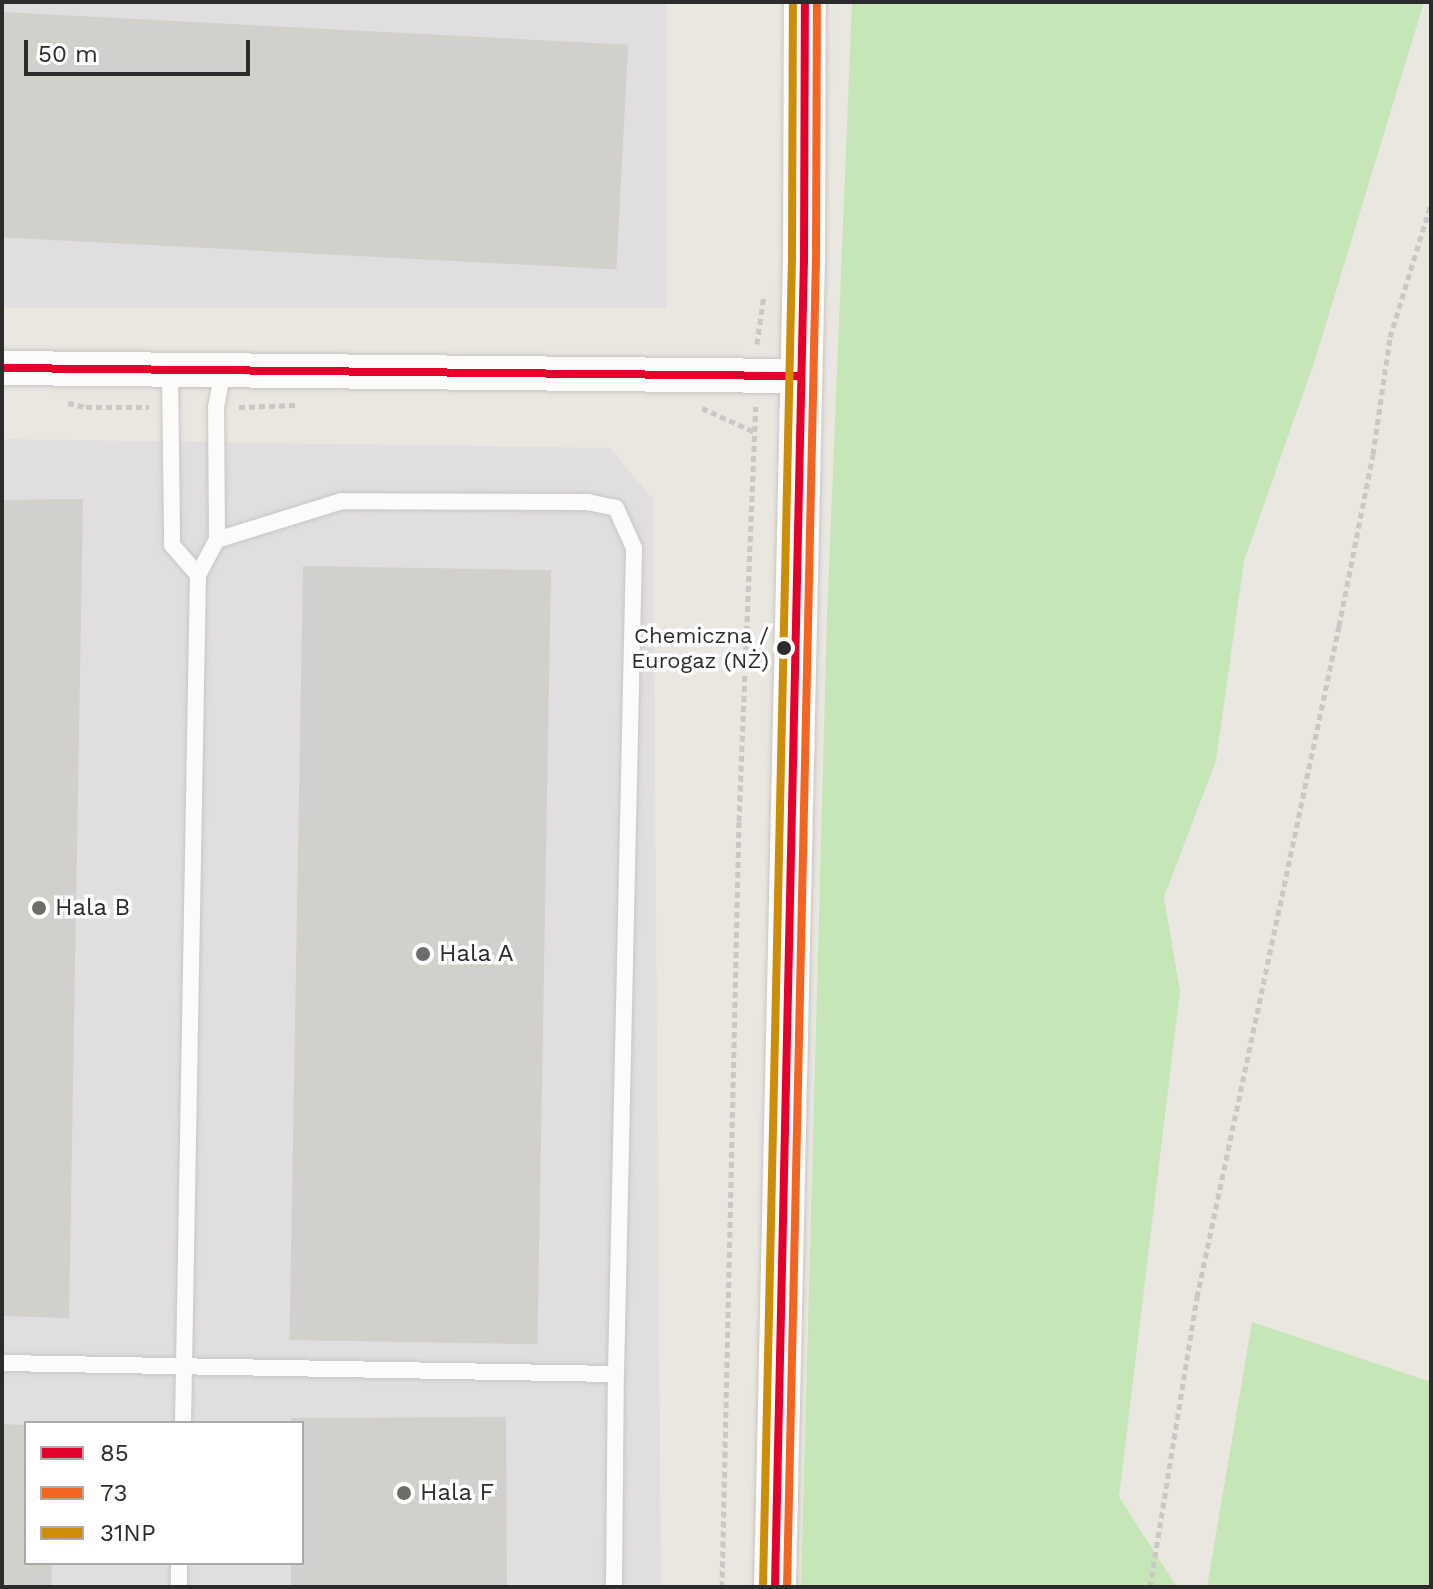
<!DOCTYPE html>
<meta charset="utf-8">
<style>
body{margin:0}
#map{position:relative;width:1433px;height:1589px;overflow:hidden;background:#eae7e0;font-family:"Work Sans",sans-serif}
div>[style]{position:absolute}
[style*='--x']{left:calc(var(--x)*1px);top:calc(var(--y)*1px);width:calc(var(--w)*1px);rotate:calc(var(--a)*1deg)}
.industrial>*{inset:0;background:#e1dedf;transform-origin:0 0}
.green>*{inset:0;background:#c7e6b8}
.building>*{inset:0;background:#d2d0cb;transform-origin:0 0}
.path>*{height:5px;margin-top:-2.5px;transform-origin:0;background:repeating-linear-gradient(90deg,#c8c8c7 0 6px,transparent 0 10px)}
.roads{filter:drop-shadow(0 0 2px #c7c6c5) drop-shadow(0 0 2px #c7c6c5)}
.service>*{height:16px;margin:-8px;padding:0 8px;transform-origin:8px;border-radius:8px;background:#fcfbfa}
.minor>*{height:34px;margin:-17px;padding:0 17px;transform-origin:17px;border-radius:17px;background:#fcfbfa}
.tertiary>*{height:42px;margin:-21px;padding:0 21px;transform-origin:21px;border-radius:21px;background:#fcfbfa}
.bus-1>*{height:8px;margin:-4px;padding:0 4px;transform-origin:4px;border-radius:4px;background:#e4002b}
.bus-2>*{height:8px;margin:-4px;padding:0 4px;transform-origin:4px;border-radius:4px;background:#f26522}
.bus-3>*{height:8px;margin:-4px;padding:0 4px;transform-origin:4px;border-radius:4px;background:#ce8d09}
.dots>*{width:22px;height:22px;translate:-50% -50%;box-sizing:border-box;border:4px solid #fff;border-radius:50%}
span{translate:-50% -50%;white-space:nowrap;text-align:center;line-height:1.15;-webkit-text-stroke:7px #fff;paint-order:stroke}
.bus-label{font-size:22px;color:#2b2b2b}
.right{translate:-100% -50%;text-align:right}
.poi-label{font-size:24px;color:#2b2b2b}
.left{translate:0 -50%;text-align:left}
.frame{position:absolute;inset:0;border:4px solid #2b2b2b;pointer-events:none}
.legend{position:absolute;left:24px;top:1421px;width:280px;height:144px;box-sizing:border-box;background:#fff;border:2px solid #aaa;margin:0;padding:10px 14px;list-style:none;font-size:24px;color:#2b2b2b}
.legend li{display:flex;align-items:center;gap:16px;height:40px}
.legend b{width:40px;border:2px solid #aaa}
.scale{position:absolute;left:24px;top:40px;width:226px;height:36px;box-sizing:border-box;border:4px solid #2b2b2b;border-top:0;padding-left:10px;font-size:24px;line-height:28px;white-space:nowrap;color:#2b2b2b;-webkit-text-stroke:6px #fff;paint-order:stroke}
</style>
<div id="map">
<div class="industrial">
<div style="left:2px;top:2px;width:665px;height:306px"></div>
<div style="clip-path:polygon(evenodd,2px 439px,610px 448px,653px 499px,661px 1587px,2px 1587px,2px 439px,26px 1423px,302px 1423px,302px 1563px,26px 1563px,26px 1423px)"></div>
</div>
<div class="green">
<div style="clip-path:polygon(852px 2px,1424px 2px,1315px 360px,1244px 561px,1216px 761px,1164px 897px,1180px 991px,1119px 1497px,1177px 1587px,801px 1587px,827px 617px)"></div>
<div style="clip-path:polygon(1252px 1322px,1431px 1382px,1431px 1587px,1207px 1587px)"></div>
</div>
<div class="building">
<div style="left:2px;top:12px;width:627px;height:225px;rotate:3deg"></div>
<div style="clip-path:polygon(83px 499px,69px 1318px,2px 1316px,2px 500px)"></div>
<div style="left:303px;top:566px;width:248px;height:774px;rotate:1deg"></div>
<div style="clip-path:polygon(506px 1417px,507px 1587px,291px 1587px,291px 1563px,302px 1563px,302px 1423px,291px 1423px,291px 1418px)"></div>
<div style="clip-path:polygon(2px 1424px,26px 1425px,26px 1563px,52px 1563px,51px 1587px,2px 1587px)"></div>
</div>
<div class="path">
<div style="--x:757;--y:344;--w:49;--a:-81.9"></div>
<div style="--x:68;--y:403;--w:18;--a:13"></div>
<div style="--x:86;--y:407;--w:63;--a:0"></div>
<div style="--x:239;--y:407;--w:58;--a:-2"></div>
<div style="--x:702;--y:408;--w:58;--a:24.4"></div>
<div style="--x:722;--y:1587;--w:766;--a:-88.73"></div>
<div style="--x:739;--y:821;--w:415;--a:-87.7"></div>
<div style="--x:1150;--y:1587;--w:294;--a:-80.8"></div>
<div style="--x:1197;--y:1297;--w:686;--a:-78.05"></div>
<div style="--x:1339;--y:626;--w:175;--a:-78.8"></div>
<div style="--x:1373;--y:454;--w:118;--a:-81.7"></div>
<div style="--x:1390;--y:337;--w:139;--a:-72.9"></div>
</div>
<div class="roads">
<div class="service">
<div style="--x:170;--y:370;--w:175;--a:89.3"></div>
<div style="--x:172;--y:545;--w:40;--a:49"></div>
<div style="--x:198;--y:575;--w:40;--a:-62"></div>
<div style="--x:217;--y:540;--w:133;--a:-90.4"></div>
<div style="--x:216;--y:407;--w:38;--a:-79"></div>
<div style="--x:2;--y:1363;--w:614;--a:1.03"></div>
<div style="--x:616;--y:1374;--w:826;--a:-88.75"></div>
<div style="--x:634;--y:548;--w:44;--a:-114.2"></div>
<div style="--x:616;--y:508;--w:29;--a:-168"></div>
<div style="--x:588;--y:502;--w:246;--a:-179.8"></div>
<div style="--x:342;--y:501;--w:131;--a:162.7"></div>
<div style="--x:183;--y:1423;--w:848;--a:-88.99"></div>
<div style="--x:179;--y:1587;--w:24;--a:-90"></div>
<div style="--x:614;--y:1587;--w:213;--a:-89.5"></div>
</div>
<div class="minor">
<div style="--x:2;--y:368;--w:797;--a:0.58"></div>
</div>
<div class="tertiary">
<div style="--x:775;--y:1587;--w:1326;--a:-88.75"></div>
<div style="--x:804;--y:261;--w:259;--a:-89.8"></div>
</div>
</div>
<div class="bus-1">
<div style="--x:2;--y:368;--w:797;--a:0.58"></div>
<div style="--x:775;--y:1587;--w:1326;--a:-88.75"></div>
<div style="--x:804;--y:261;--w:259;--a:-89.8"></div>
</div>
<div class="bus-2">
<div style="--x:787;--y:1587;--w:1326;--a:-88.75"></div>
<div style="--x:816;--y:261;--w:259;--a:-89.8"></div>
</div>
<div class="bus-3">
<div style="--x:763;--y:1587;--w:1326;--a:-88.75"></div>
<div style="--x:792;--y:261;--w:259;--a:-89.8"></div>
</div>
<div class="dots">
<div style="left:784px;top:648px;background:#2b2b2b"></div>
<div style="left:39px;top:908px;background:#6e6d6a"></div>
<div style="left:423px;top:954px;background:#6e6d6a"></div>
<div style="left:404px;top:1493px;background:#6e6d6a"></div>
</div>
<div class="bus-label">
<span class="right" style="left:769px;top:648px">Chemiczna /<br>Eurogaz (NŻ)</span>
</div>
<div class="poi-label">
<span class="left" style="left:55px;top:908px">Hala B</span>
<span class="left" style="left:439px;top:954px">Hala A</span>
<span class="left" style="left:420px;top:1493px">Hala F</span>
</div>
<div class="frame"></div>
<ul class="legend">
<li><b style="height:10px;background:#e4002b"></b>85</li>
<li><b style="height:10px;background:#f26522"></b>73</li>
<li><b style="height:10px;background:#ce8d09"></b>31NP</li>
</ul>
<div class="scale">50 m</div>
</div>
